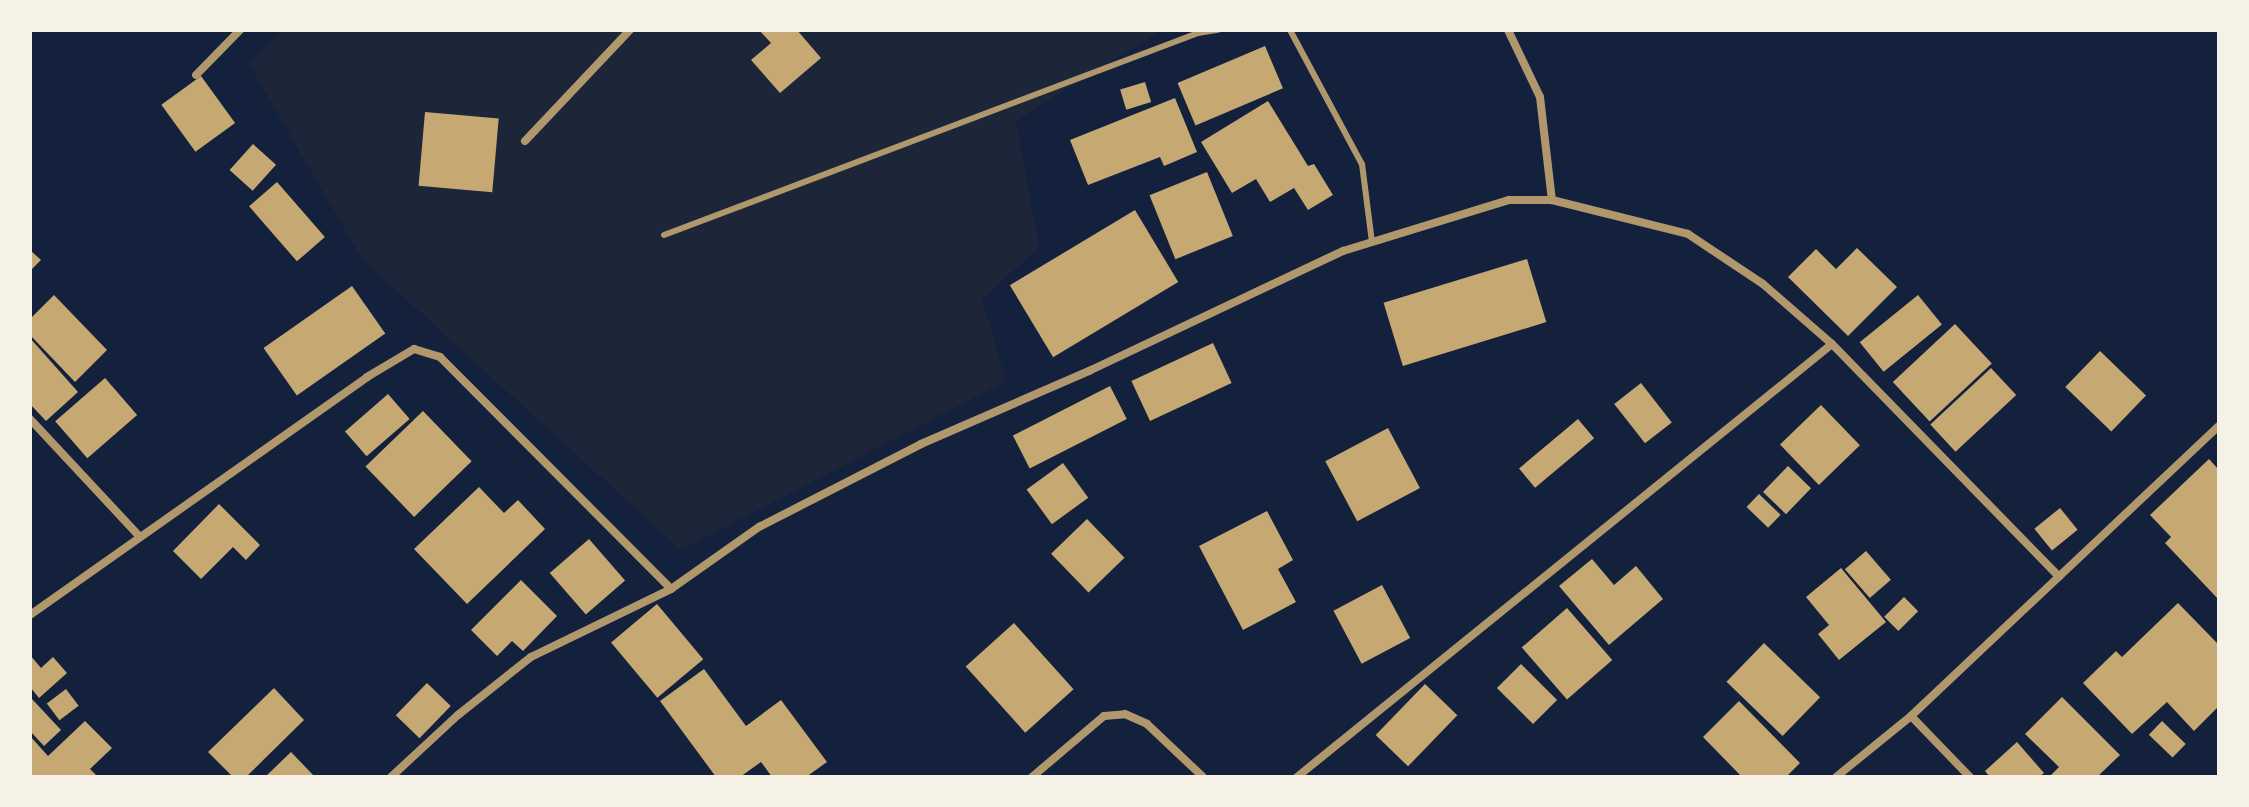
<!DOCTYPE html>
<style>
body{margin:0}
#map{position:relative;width:2249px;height:807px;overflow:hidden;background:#14213d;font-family:"Alegreya Sans",sans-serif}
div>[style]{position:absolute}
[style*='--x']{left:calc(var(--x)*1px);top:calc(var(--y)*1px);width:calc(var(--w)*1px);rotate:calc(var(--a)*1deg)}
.green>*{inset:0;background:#1d2539}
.building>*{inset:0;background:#c6a872;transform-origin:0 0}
.service>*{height:6px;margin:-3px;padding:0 3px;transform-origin:3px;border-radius:3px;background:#b1986c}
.minor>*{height:8px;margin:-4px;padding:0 4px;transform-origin:4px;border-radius:4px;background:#b1986c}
span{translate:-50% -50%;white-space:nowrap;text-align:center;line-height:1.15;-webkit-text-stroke:6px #f6f1e7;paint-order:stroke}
.frame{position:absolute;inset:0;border:32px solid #f6f1e7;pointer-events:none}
</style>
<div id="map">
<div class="green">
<div style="clip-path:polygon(282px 30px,1161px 30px,1016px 121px,1039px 247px,982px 300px,1006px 381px,681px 550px,362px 259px,249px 64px)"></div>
</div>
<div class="building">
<div style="clip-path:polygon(759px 30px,797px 30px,821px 58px,780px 93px,751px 60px,771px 43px)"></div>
<div style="left:1265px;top:46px;width:46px;height:95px;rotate:67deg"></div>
<div style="left:201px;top:76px;width:58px;height:49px;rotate:54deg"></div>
<div style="left:1145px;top:82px;width:21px;height:26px;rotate:73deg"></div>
<div style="clip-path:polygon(1175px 98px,1197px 152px,1164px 166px,1160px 157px,1088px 185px,1070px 140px)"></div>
<div style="clip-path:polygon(1268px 101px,1308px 166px,1314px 164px,1333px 195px,1308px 210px,1294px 188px,1270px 202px,1256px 179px,1232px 193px,1201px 142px)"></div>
<div style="left:425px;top:112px;width:74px;height:74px;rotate:5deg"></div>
<div style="left:253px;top:144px;width:31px;height:35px;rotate:42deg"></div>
<div style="left:1207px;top:172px;width:69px;height:62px;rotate:68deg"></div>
<div style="left:277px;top:182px;width:73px;height:37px;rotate:49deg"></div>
<div style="left:1135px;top:210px;width:84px;height:146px;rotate:59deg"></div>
<div style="clip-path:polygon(1857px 248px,1897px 287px,1848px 336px,1788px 277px,1816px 249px,1836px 269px)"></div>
<div style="clip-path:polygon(30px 250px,41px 260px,30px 271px)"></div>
<div style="left:1527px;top:259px;width:66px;height:150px;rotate:73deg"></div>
<div style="left:352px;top:286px;width:58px;height:108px;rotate:55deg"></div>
<div style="clip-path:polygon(54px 295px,107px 350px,75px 382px,30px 335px,30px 319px)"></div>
<div style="left:1918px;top:295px;width:38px;height:75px;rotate:51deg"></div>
<div style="left:1955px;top:324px;width:54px;height:85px;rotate:47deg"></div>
<div style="clip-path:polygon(30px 338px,78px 392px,46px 421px,30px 404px)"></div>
<div style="left:1213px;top:343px;width:44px;height:90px;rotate:65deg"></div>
<div style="left:2100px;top:351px;width:64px;height:50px;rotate:44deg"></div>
<div style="left:1991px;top:368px;width:37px;height:83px;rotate:47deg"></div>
<div style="left:105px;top:378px;width:49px;height:66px;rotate:49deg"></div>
<div style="left:1641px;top:383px;width:50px;height:34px;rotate:52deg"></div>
<div style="left:1110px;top:386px;width:37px;height:109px;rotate:63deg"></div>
<div style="left:388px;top:394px;width:33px;height:57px;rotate:49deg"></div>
<div style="left:1821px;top:405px;width:56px;height:57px;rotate:46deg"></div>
<div style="left:423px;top:411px;width:70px;height:80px;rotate:46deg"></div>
<div style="left:1578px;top:419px;width:25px;height:77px;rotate:50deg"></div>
<div style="left:1388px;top:428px;width:68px;height:71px;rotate:62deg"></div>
<div style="clip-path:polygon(2209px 459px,2219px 470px,2219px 600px,2165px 543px,2171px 537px,2150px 515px)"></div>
<div style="left:1063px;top:463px;width:43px;height:45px;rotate:54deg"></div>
<div style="left:1788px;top:466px;width:32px;height:36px;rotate:44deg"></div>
<div style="clip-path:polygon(479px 487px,504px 513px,518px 500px,545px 529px,467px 604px,414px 549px)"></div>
<div style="left:1759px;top:494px;width:30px;height:18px;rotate:44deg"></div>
<div style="clip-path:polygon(219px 504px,260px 545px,246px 560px,233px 547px,201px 579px,173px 551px)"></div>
<div style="left:2060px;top:508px;width:28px;height:33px;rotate:51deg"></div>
<div style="clip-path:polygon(1267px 511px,1293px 560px,1278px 569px,1296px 602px,1243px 630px,1199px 546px)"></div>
<div style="left:1087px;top:519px;width:54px;height:50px;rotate:46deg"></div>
<div style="left:589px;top:539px;width:55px;height:52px;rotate:49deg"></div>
<div style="left:1866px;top:551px;width:38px;height:28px;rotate:49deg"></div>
<div style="clip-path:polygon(1592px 559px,1614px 585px,1636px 566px,1663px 599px,1609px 645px,1559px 586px)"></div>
<div style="clip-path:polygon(1841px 568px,1886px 622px,1839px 660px,1818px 634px,1829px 625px,1806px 597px)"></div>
<div style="clip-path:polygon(521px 580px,557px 616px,523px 651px,512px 641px,497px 656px,471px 630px)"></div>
<div style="left:1382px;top:585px;width:60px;height:55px;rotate:62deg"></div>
<div style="left:1904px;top:597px;width:20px;height:28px;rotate:45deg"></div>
<div style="clip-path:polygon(2178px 603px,2219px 645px,2219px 706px,2194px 731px,2167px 702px,2132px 734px,2083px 683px,2116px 651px,2122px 657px)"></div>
<div style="left:657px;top:604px;width:72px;height:60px;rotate:50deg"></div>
<div style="left:1567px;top:608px;width:69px;height:60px;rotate:49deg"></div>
<div style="left:1014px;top:623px;width:89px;height:65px;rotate:48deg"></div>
<div style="left:1764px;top:643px;width:78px;height:54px;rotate:44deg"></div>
<div style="clip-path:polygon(30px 655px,41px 668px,53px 657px,67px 673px,39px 698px,30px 687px)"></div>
<div style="left:1521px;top:664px;width:51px;height:34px;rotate:45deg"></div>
<div style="clip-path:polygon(704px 669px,746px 726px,781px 700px,827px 762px,806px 777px,772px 777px,761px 762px,740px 777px,716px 777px,660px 701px)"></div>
<div style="left:427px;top:683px;width:33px;height:45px;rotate:44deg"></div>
<div style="left:1425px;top:684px;width:45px;height:71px;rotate:44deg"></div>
<div style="clip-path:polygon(274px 688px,304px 720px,246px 777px,233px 777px,208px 752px)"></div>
<div style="left:66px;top:689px;width:21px;height:24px;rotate:53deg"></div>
<div style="clip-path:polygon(2062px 697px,2120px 755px,2097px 777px,2049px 777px,2059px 767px,2025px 734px)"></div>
<div style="clip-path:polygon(32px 699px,61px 730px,44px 746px,30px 731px)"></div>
<div style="clip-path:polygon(1739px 701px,1800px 763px,1786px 777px,1742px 777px,1703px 737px)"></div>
<div style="clip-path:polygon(85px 721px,112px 748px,90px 769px,98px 777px,30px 777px,30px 736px,48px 756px)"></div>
<div style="left:2162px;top:721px;width:33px;height:19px;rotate:44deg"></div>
<div style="clip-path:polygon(2017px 742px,2044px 773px,2039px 777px,1990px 777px,1985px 771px)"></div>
<div style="clip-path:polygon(291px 752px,315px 777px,265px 777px)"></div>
</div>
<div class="service">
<div style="--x:1290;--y:30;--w:152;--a:61.8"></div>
<div style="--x:1362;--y:164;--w:79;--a:82.7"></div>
<div style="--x:664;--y:235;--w:571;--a:-20.72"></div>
<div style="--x:1198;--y:33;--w:20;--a:-9"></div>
</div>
<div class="minor">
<div style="--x:1508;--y:30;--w:74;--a:64.5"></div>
<div style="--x:1540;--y:97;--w:104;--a:83.4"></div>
<div style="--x:196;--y:75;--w:63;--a:-45.6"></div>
<div style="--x:525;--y:141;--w:153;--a:-46.6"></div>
<div style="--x:30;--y:419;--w:161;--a:47"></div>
<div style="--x:30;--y:615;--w:413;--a:-35.2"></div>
<div style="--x:367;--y:377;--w:55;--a:-30.8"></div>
<div style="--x:414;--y:349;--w:27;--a:17"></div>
<div style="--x:440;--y:357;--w:327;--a:45.1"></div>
<div style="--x:1911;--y:716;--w:85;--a:46"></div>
<div style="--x:391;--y:777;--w:91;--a:-42.8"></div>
<div style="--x:458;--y:715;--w:93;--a:-38.5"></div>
<div style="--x:531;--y:657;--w:156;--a:-25.9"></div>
<div style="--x:671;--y:589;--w:108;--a:-35.2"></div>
<div style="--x:759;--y:527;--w:182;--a:-27.1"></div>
<div style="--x:921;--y:444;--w:185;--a:-23.5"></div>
<div style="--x:1091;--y:370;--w:279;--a:-25.3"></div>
<div style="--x:1343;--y:251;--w:174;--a:-17.1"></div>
<div style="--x:1509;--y:200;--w:43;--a:0"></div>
<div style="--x:1552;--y:200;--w:140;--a:14"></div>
<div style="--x:1688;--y:234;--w:90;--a:33.7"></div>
<div style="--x:1763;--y:284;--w:91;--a:41"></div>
<div style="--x:1832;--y:344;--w:325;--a:45.7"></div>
<div style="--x:1032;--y:777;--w:94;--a:-40.3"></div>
<div style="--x:1104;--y:716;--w:21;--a:-5"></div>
<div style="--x:1125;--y:714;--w:24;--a:24"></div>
<div style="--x:1147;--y:724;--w:77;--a:43.4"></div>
<div style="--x:1297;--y:777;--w:688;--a:-38.98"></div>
<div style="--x:1836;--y:777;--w:97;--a:-39.1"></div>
<div style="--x:1911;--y:716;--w:423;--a:-43.3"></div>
</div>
<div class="frame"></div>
</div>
